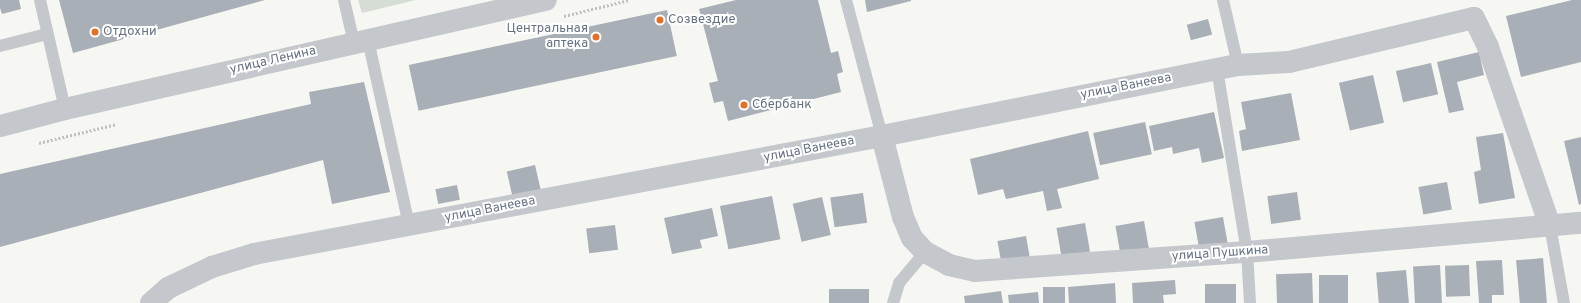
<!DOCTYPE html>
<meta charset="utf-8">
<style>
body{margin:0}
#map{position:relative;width:1581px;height:303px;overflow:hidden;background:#f6f6f3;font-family:Overpass,sans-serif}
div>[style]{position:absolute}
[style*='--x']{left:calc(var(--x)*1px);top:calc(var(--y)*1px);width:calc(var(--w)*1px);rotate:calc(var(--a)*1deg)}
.green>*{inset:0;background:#d6ddd4}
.building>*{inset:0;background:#a9afb6;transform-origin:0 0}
.path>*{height:2.5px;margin-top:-1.25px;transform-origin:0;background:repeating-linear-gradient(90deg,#bebfc2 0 2px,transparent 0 4px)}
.lane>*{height:12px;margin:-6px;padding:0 6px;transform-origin:6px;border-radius:6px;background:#c4c7cb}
.street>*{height:22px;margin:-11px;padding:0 11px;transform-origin:11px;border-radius:11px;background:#c4c7cb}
.dots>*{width:11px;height:11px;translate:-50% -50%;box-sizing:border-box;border:2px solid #fff;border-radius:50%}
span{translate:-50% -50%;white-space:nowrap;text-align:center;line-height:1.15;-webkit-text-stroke:4px #fff;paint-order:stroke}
.poi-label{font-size:13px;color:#667284}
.left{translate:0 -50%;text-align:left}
.right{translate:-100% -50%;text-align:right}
.street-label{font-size:13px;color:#667284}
</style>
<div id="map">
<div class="green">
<div style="clip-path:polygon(358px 0,416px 0,362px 13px)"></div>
</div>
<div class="building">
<div style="clip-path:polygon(0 0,19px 0,21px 9px,2px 14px,0 8px)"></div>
<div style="clip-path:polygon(59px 0,265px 0,73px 53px)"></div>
<div style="clip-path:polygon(736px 0,818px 0,831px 53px,838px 51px,843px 72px,837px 74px,841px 92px,728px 121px,723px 101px,714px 103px,709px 83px,718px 81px,699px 9px)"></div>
<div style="clip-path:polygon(865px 0,911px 0,911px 1px,867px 12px)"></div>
<div style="clip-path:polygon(1572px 0,1581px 0,1581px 62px,1521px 77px,1506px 16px)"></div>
<div style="left:667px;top:10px;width:47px;height:264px;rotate:78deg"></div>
<div style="left:1208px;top:19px;width:16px;height:22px;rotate:75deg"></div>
<div style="clip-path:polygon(1479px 52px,1484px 75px,1457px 82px,1464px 110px,1449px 113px,1437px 62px)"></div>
<div style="left:1431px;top:63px;width:32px;height:36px;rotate:77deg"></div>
<div style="left:1373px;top:75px;width:49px;height:35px;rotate:77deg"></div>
<div style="clip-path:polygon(364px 82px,390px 192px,332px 204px,323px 160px,0 247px,0 174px,311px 104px,309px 92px)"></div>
<div style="clip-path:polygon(1291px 93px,1300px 140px,1242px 151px,1239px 131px,1246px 129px,1241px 102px)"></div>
<div style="clip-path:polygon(1214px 112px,1224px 158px,1202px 163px,1199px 148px,1173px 154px,1172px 147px,1154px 151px,1149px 126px)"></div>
<div style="left:1145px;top:122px;width:33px;height:53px;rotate:78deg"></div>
<div style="clip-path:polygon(1088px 131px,1099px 179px,1057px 189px,1062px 208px,1047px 211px,1043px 191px,1006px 199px,1003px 189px,978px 195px,970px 159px)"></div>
<div style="clip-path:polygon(1503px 133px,1515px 198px,1479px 204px,1474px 172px,1481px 170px,1476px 137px)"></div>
<div style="clip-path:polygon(1581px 137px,1581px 204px,1579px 205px,1564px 141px)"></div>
<div style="left:535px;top:165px;width:28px;height:29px;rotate:77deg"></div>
<div style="left:1447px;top:182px;width:28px;height:29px;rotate:80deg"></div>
<div style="left:457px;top:185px;width:15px;height:22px;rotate:79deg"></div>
<div style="left:1297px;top:192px;width:28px;height:30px;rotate:82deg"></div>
<div style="left:863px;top:193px;width:30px;height:33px;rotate:82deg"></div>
<div style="left:772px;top:196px;width:44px;height:53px;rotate:79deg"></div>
<div style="left:822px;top:197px;width:39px;height:30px;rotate:77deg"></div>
<div style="clip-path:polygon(712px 208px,718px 236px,700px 240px,702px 248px,672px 254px,664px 218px)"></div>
<div style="left:1223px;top:217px;width:28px;height:29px;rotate:80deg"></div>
<div style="left:1144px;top:221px;width:28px;height:29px;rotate:80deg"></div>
<div style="left:1085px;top:223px;width:29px;height:29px;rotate:80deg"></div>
<div style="left:615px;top:225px;width:25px;height:29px;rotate:83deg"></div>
<div style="left:1026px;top:236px;width:23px;height:29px;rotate:80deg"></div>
<div style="left:1543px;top:258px;width:45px;height:27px;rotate:85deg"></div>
<div style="clip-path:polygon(1502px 260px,1504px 295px,1492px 295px,1492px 303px,1479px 303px,1476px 261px)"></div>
<div style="left:1440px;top:265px;width:38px;height:27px;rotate:87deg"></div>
<div style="left:1469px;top:265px;width:31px;height:24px;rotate:88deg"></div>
<div style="left:1406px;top:270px;width:33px;height:30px;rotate:85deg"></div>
<div style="left:1312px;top:273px;width:30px;height:36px;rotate:88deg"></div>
<div style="left:1348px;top:275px;width:28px;height:29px;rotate:90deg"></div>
<div style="clip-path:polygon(1175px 280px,1176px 294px,1163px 295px,1164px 303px,1133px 303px,1132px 283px)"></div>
<div style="clip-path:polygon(1115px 283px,1116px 303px,1069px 303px,1068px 287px)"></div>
<div style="left:1205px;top:284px;width:31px;height:19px"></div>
<div style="left:1043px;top:287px;width:22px;height:16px"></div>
<div style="left:869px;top:289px;width:14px;height:40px;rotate:90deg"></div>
<div style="clip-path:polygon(1001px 291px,1003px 303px,965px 303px,964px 296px)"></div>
<div style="clip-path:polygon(1038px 292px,1039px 303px,1009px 303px,1008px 295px)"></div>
</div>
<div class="path">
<div style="--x:564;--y:16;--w:67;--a:-13.8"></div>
<div style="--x:39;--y:143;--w:80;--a:-13.7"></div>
</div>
<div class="lane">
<div style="--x:40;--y:0;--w:112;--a:77.1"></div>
<div style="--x:344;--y:0;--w:44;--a:76.9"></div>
<div style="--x:846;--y:0;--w:141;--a:75.2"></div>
<div style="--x:1223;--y:0;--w:67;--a:77"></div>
<div style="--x:368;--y:40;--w:189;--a:77.5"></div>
<div style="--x:0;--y:46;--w:49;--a:-14.3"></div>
<div style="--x:1217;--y:69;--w:185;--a:80.7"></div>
<div style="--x:1247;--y:252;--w:51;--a:86.6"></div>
<div style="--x:1550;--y:226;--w:78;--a:79.7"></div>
<div style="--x:893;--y:303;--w:21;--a:-73"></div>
<div style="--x:899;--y:283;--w:40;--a:-50"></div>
</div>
<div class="street">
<div style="--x:0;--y:126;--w:67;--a:-14.7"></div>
<div style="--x:65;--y:109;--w:493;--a:-12.8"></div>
<div style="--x:882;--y:136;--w:84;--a:75.5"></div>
<div style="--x:903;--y:217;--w:23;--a:67"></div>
<div style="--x:912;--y:238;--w:19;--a:47"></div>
<div style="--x:925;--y:252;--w:27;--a:28"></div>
<div style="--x:949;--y:265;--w:26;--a:13"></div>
<div style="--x:974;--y:271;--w:274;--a:-4"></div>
<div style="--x:1247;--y:252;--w:335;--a:-5"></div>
<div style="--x:151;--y:303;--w:23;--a:-41"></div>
<div style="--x:168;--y:288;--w:49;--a:-25.5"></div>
<div style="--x:212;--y:267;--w:44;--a:-17.2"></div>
<div style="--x:254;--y:254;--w:639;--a:-10.64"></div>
<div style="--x:882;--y:136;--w:363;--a:-11.3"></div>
<div style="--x:1238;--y:65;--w:51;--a:-3.4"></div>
<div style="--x:1289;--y:62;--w:190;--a:-13.4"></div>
<div style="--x:1474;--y:18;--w:32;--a:64"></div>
<div style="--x:1488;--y:47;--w:189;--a:70.9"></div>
</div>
<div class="dots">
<div style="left:660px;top:20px;background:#e27028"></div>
<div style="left:95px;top:32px;background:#e27028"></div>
<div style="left:596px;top:37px;background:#e27028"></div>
<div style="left:744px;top:105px;background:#e27028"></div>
</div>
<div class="poi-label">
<span class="left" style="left:668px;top:20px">Созвездие</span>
<span class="right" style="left:588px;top:37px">Центральная<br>аптека</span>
<span class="left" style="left:103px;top:32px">Отдохни</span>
<span class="left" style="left:752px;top:105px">Сбербанк</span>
</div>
<div class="street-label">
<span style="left:273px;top:61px;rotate:-13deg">улица Ленина</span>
<span style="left:1126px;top:87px;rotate:-11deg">улица Ванеева</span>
<span style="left:809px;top:150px;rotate:-11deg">улица Ванеева</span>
<span style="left:490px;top:210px;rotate:-11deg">улица Ванеева</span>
<span style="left:1220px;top:254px;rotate:-4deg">улица Пушкина</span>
</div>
</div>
